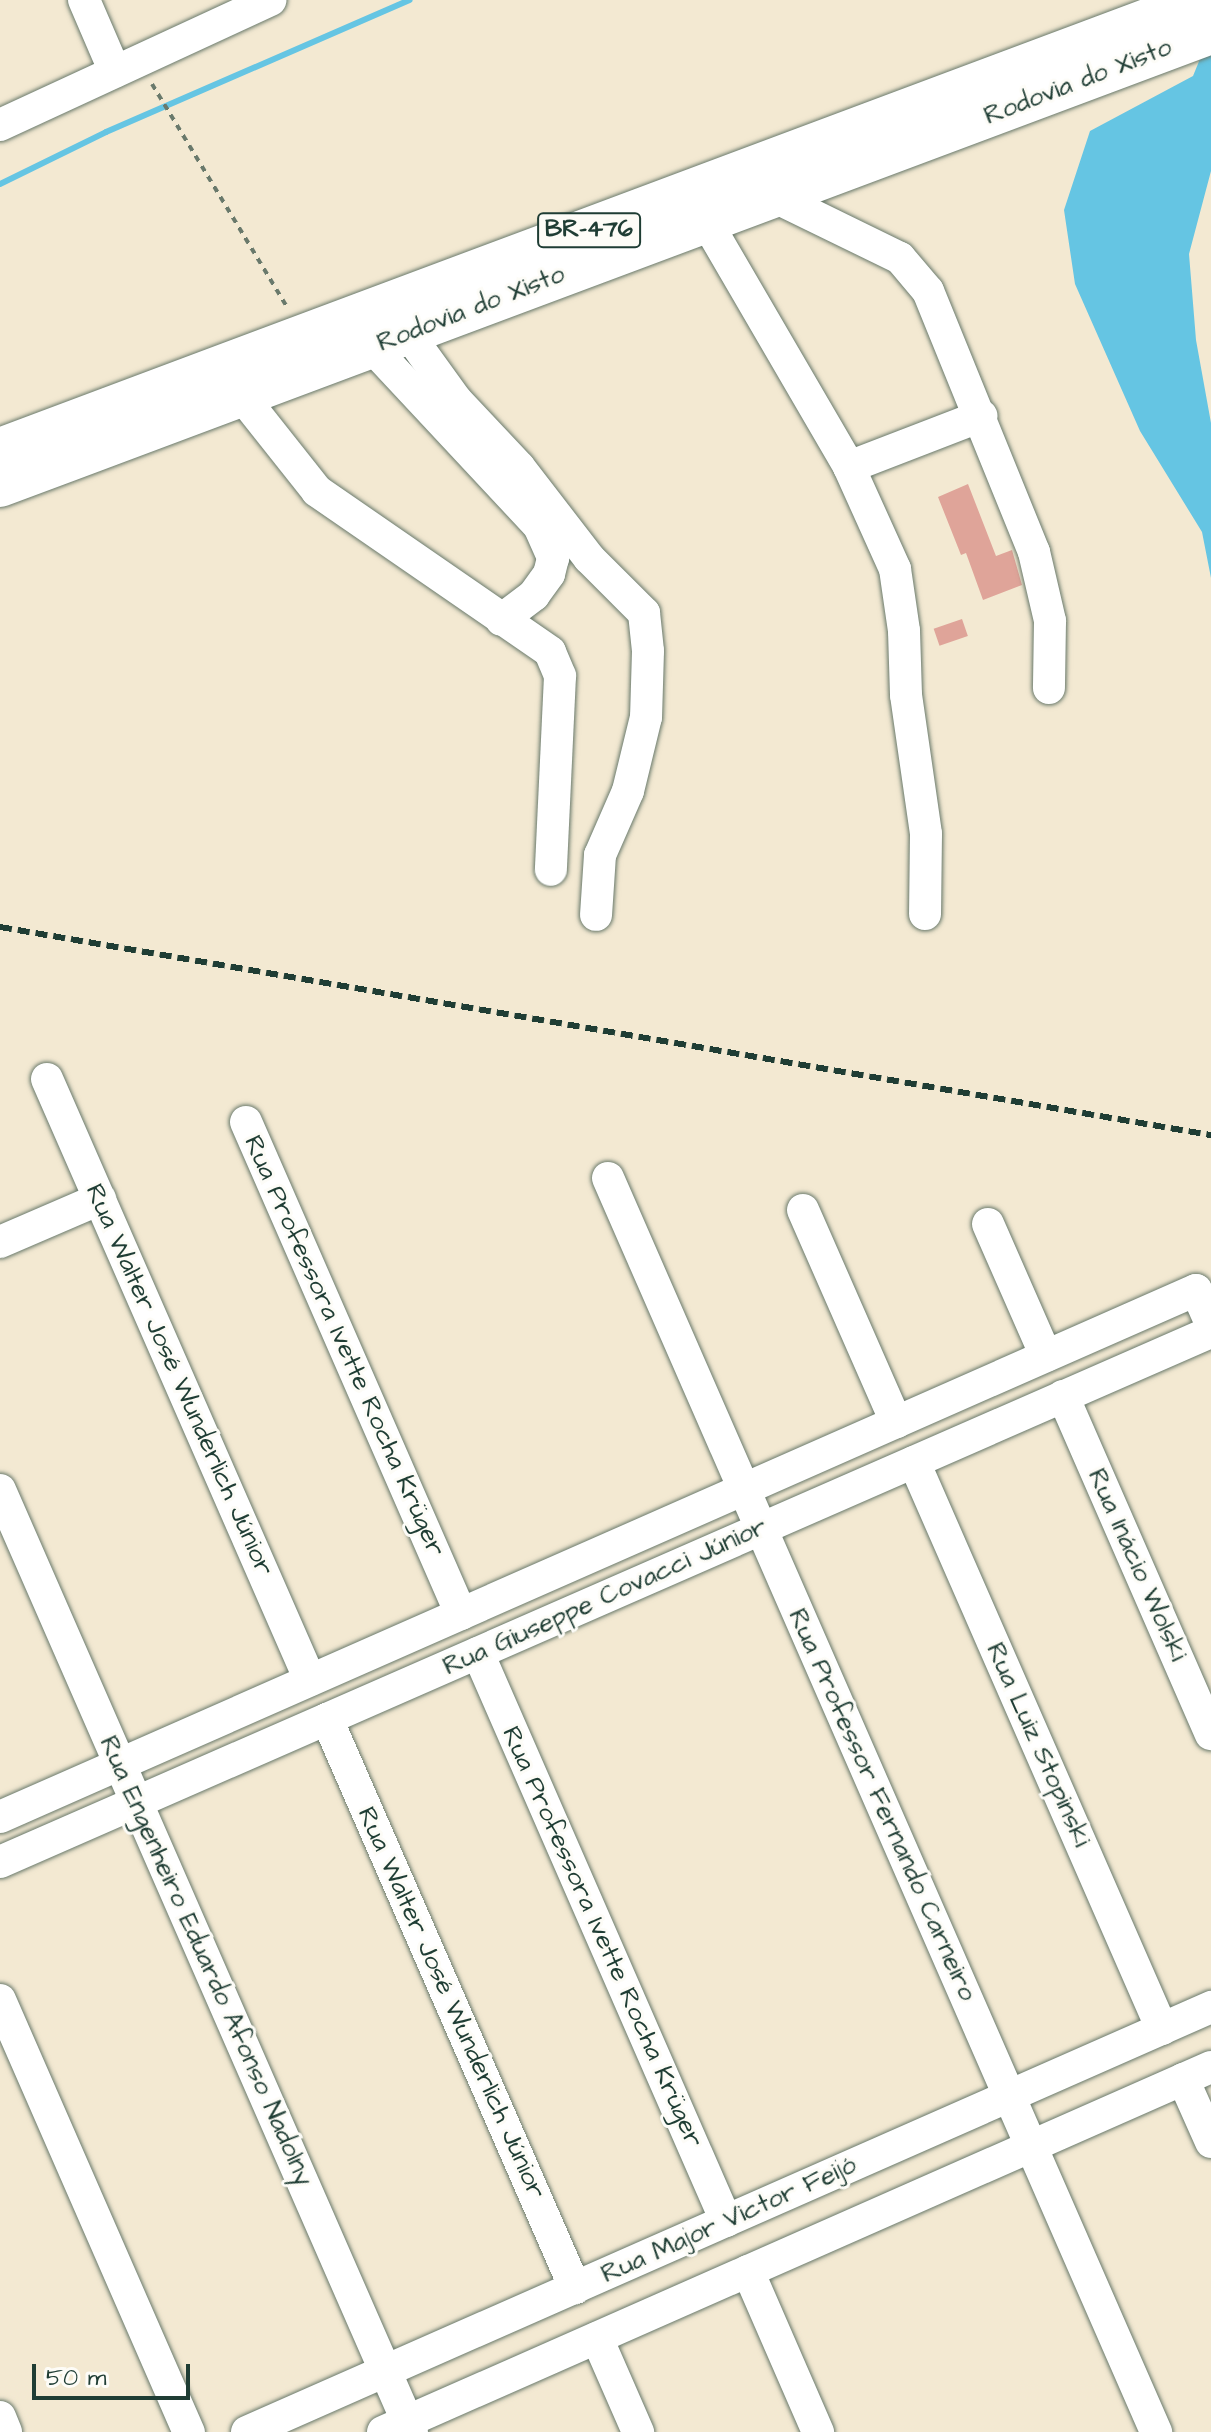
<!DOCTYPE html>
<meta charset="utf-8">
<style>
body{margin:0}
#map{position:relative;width:1211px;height:2432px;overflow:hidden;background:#f3e9d2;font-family:"Architects Daughter",sans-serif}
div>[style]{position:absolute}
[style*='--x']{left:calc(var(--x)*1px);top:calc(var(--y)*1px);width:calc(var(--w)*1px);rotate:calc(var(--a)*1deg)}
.water>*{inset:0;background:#65c5e3}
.stream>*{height:6px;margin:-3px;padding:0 3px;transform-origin:3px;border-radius:3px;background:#65c5e3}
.building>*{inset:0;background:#dfa499;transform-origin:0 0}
.path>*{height:4px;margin-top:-2px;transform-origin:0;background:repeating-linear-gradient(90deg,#69796b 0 6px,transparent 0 12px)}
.roads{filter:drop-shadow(0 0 2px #69796b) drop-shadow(0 0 2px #69796b)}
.minor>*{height:32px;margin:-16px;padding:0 16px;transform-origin:16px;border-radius:16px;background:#fff}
.highway>*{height:44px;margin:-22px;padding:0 22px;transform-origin:22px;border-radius:22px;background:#fff}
.rail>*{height:6px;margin-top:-3px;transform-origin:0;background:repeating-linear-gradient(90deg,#1f3d34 0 12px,transparent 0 18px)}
span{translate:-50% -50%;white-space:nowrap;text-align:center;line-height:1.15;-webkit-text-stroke:6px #fdfcf7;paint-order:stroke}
.shield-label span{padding:2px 6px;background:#fdfcf7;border:2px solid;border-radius:6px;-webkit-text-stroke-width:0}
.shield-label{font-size:24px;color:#1f3d34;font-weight:700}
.street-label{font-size:26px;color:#1f3d34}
.scale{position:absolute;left:32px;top:2364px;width:158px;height:36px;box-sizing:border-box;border:4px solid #1f3d34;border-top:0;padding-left:10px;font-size:24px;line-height:28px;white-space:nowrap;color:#1f3d34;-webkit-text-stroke:6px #fdfcf7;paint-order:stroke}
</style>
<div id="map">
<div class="water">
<div style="clip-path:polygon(1211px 32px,1211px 171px,1189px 254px,1196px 340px,1211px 423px,1211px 578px,1202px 532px,1140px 431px,1075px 284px,1064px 210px,1090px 131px,1193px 76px)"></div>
</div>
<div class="stream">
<div style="--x:0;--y:184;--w:118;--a:-26.1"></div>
<div style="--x:106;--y:132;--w:331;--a:-23.5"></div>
</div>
<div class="building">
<div style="clip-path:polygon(968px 484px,996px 556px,1012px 550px,1022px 585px,983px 600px,966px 553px,961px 555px,938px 497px)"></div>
<div style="left:962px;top:619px;width:18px;height:30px;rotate:71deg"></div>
</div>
<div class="path">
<div style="--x:152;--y:84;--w:263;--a:58.8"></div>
</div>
<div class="roads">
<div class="minor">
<div style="--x:84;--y:0;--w:78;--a:66.7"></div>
<div style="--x:0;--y:125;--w:298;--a:-24.8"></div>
<div style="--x:773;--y:196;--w:141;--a:26"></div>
<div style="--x:900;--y:258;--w:43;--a:49.7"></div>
<div style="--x:928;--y:291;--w:282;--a:67.9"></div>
<div style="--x:1034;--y:552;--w:71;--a:76.9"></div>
<div style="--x:1050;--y:621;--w:67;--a:90.9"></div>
<div style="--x:706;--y:221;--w:285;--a:59.8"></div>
<div style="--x:849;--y:467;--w:112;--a:65.7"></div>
<div style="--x:895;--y:569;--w:63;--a:81.7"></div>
<div style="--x:904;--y:631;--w:64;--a:88.2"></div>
<div style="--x:906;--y:695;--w:140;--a:81.8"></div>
<div style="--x:926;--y:834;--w:80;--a:90.7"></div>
<div style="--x:407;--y:332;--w:84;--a:54.2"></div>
<div style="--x:456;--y:400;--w:92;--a:46.8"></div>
<div style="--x:519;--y:467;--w:115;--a:52.4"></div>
<div style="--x:589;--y:558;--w:78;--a:45"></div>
<div style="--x:644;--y:613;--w:38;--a:84"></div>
<div style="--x:648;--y:651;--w:66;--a:91.7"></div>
<div style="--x:646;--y:717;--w:76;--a:103.7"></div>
<div style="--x:628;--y:791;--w:70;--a:113.6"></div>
<div style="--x:600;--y:855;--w:60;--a:93.8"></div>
<div style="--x:371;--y:346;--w:246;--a:47"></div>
<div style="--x:539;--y:526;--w:35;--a:66"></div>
<div style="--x:553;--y:558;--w:16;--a:104"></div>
<div style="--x:549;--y:574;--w:26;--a:126"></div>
<div style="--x:534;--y:595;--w:41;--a:142.9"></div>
<div style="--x:241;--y:395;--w:122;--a:51.6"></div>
<div style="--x:317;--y:491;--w:283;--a:34.6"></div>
<div style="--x:550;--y:652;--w:26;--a:67"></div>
<div style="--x:560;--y:676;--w:194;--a:92.7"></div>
<div style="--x:849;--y:467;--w:142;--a:-21.1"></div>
<div style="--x:47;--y:1079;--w:656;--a:66.37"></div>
<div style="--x:246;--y:1122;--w:537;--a:66.4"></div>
<div style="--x:608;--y:1178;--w:1369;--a:66.39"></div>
<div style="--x:803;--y:1210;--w:232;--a:66.3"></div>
<div style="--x:988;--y:1224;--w:144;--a:66.3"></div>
<div style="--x:0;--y:1242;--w:109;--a:-23.3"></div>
<div style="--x:1063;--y:1396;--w:369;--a:66.4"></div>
<div style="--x:914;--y:1462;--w:619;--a:66.38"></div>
<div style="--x:0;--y:1490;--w:1028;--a:66.38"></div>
<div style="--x:478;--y:1653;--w:620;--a:66.41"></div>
<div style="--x:327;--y:1719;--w:621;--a:66.45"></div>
<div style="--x:0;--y:1817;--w:1307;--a:-23.78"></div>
<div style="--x:1196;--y:1290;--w:37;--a:66"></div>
<div style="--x:0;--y:1862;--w:1322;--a:-23.64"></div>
<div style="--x:0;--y:2000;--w:472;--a:66.4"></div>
<div style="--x:1183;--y:2079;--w:69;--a:66"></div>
<div style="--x:748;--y:2271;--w:176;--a:66.5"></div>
<div style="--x:597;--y:2338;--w:103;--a:66.4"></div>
<div style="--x:0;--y:2417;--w:16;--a:68"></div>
<div style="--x:247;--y:2432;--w:1054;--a:-23.79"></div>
<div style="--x:383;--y:2432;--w:905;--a:-23.79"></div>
</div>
<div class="highway">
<div style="--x:0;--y:450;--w:1284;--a:-20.51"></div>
<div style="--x:0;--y:485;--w:1293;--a:-20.51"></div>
</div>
</div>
<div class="rail">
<div style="--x:0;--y:927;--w:1229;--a:9.75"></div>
</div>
<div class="shield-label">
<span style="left:589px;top:230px">BR-476</span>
</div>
<div class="street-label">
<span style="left:1078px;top:82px;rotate:-21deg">Rodovia do Xisto</span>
<span style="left:471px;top:309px;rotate:-21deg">Rodovia do Xisto</span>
<span style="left:344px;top:1346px;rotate:66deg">Rua Professora Ivette Rocha Krüger</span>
<span style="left:179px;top:1380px;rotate:66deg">Rua Walter José Wunderlich Júnior</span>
<span style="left:1137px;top:1565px;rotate:66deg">Rua Inácio Wolski</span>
<span style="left:605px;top:1597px;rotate:-24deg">Rua Giuseppe Covacci Júnior</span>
<span style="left:1038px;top:1745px;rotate:66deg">Rua Luiz Stopinski</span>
<span style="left:882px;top:1805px;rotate:66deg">Rua Professor Fernando Carneiro</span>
<span style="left:602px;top:1937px;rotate:66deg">Rua Professora Ivette Rocha Krüger</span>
<span style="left:206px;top:1961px;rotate:66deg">Rua Engenheiro Eduardo Afonso Nadolny</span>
<span style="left:451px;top:2003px;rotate:66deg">Rua Walter José Wunderlich Júnior</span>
<span style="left:729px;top:2220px;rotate:-24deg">Rua Major Victor Feijó</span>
</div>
<div class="scale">50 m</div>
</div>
